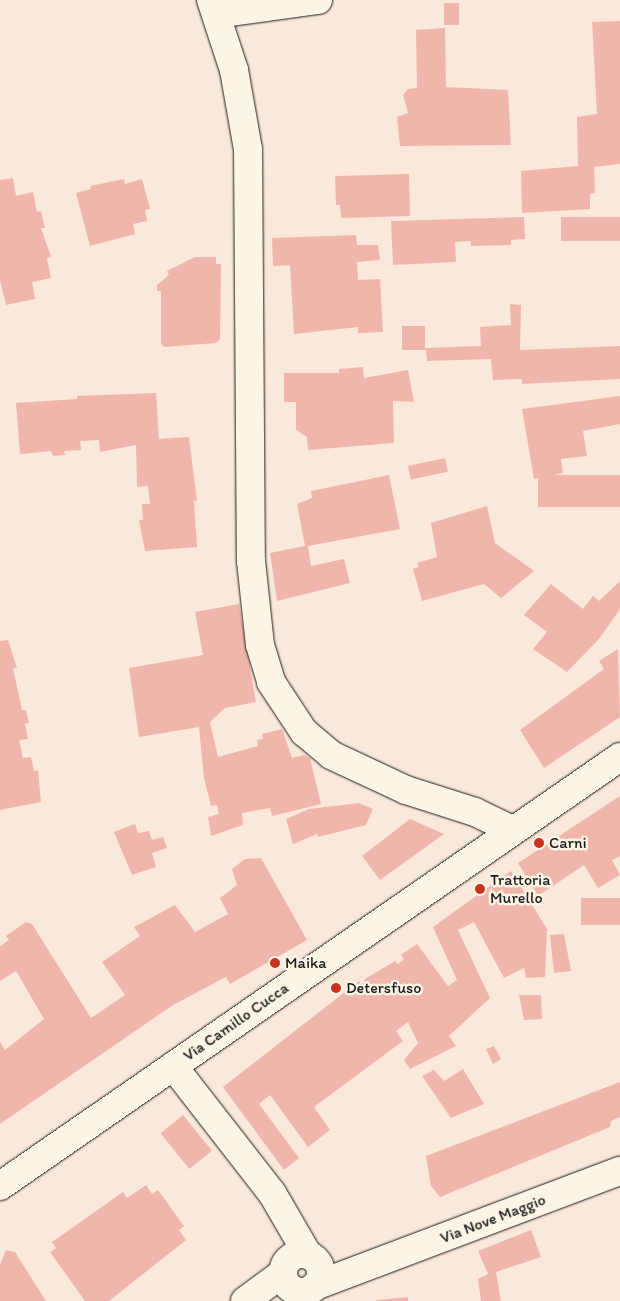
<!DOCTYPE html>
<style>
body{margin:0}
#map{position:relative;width:620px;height:1301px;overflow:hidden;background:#fae8da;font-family:Itim,sans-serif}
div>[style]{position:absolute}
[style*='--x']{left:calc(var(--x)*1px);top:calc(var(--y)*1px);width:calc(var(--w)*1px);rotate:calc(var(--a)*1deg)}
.building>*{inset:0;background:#f0b6ac;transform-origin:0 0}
.roads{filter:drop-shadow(0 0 1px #1c1c1c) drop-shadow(0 0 1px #1c1c1c)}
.minor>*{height:28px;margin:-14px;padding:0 14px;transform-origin:14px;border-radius:14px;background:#fcf5e5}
.minor>.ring{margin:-14px;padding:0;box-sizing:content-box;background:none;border:28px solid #fcf5e5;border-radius:50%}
.tertiary>*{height:28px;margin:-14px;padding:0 14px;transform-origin:14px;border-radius:14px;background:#fcf5e5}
.dots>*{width:14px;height:14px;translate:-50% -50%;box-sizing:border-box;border:2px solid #fcf5e5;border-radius:50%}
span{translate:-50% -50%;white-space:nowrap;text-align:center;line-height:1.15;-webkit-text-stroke:5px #fcf5e5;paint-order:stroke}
.poi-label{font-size:16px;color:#1c1c1c}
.left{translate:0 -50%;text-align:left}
.street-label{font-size:16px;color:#1c1c1c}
</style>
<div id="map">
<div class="building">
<div style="left:444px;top:3px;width:15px;height:22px"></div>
<div style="clip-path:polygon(620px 21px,620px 164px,594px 167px,595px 193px,590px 194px,590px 209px,522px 213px,521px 171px,578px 166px,577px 117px,597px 114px,592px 22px)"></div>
<div style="clip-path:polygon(445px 28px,446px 87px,508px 90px,511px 145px,400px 146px,397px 117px,408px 113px,403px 95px,408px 89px,417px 88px,416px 30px)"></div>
<div style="clip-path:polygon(409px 174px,410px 216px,341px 218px,340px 205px,336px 205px,335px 176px)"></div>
<div style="clip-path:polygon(13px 178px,16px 196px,33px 192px,37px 212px,41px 211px,45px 228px,41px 228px,51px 257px,47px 258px,51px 278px,32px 282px,35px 299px,6px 305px,0 280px,0 180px)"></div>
<div style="clip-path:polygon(124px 179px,125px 184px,142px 179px,150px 209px,145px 210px,147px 221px,133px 224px,135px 234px,90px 246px,76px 193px,91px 189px,90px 186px)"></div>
<div style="clip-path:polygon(524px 217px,525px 239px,511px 240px,511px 245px,471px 246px,471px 241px,455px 242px,456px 262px,393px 265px,391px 221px)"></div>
<div style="left:620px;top:217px;width:24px;height:59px;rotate:90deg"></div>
<div style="clip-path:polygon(356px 235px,357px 245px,378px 245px,380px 260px,357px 262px,358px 280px,380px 279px,383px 332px,358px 333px,358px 327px,294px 334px,290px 265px,273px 266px,272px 238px)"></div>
<div style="clip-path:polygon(195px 257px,216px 257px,216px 264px,221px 264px,220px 339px,216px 343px,164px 347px,161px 343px,161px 291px,157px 291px,157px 285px,169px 275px,167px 271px)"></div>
<div style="clip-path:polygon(510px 304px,521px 305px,520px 350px,620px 346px,620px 379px,522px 384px,522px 379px,493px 380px,491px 359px,427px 361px,426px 350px,402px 350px,402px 326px,425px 326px,425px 348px,481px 346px,480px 327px,511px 325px)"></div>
<div style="clip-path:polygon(363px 367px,364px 378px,408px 370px,414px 402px,393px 401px,394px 443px,308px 450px,307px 437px,296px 430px,296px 402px,284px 402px,284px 373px,339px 373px,339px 369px)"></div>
<div style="clip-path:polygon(156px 393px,159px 439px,189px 437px,197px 501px,194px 501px,197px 547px,145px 551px,139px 520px,143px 520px,142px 504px,150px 504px,148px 486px,137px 487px,136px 445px,100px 452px,99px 440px,80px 441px,81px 450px,64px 451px,65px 455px,53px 456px,51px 451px,20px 454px,16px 403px,77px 399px,77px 396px)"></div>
<div style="clip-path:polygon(620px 396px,620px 424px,583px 431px,587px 456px,561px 459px,563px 473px,534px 479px,522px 409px)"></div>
<div style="left:445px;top:458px;width:14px;height:38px;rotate:78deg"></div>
<div style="clip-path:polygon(389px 475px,400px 529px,308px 546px,311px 566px,344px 559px,350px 583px,277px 601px,270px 553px,305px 546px,297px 504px,312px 498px,311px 491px)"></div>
<div style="left:620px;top:475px;width:32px;height:82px;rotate:90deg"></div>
<div style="clip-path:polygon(487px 506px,495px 543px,534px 571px,501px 598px,484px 584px,422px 601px,413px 569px,419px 567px,417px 563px,437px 557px,431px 523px)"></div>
<div style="clip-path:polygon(620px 581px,620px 609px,599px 639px,567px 672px,533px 649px,547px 632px,524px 615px,551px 584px,583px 609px,593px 596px,599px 601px)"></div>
<div style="clip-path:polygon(239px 604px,256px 702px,225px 708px,210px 722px,218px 757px,258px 746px,257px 740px,263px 739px,262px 734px,282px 729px,292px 758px,304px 755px,310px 758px,321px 804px,272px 816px,270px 808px,242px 813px,243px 825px,211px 836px,208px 817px,219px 814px,217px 805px,211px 806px,204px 778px,199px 727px,139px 737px,129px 668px,203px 655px,195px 612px)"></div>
<div style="clip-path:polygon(8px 640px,17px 668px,13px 668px,22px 710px,26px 710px,29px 723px,25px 724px,28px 739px,19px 740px,23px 758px,31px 757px,34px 771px,38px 770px,41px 802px,0 810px,0 641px)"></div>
<div style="clip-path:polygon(618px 649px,620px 717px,544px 768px,520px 730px,604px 669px,599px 661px)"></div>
<div style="clip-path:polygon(620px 796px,620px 856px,612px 860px,620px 875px,598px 888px,584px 865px,538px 896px,518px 863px)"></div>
<div style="clip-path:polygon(359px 803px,373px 809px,366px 825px,318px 837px,317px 834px,293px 844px,286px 819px,309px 809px)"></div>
<div style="clip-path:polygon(410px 819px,444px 834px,380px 880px,362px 856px)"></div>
<div style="clip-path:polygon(135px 824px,138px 833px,149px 831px,152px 840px,163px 837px,167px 848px,152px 853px,156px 867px,132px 875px,114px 832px)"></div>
<div style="clip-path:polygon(261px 858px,307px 940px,230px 984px,226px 977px,173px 1005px,0 1124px,0 1042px,5px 1050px,44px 1019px,16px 971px,0 981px,0 946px,9px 940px,6px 936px,26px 922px,32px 924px,91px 1018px,125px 995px,102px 962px,140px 936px,134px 927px,175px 905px,195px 932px,228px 914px,220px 898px,237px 885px,232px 869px,245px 859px)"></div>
<div style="clip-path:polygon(511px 871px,547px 929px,545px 977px,526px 978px,524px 968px,504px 978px,474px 922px,458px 930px,490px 998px,449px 1036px,456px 1046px,410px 1069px,404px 1060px,418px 1043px,408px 1022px,396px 1031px,403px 1041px,314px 1107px,330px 1130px,308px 1147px,270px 1095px,259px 1104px,299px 1158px,284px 1170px,223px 1087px,359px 981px,362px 986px,365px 979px,395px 961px,398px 964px,404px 959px,401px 955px,417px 944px,448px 986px,457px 980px,433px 927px)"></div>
<div style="left:620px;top:898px;width:27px;height:39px;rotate:90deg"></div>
<div style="clip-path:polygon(564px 934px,571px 971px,554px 973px,550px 935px)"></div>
<div style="clip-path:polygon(519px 995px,541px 995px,542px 1019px,524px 1020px)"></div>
<div style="clip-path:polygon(494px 1046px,501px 1059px,493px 1064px,486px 1049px)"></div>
<div style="clip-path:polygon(463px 1069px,484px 1104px,451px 1118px,422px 1076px,434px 1070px,444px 1081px)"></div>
<div style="clip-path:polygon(620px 1082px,620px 1117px,611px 1121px,610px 1127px,440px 1197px,431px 1186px,426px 1156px)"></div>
<div style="left:183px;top:1115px;width:46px;height:29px;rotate:51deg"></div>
<div style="clip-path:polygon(146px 1185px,152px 1194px,158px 1190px,184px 1226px,179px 1230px,186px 1240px,109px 1301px,85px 1301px,50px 1252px,56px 1248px,52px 1242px,123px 1192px,127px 1198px)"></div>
<div style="clip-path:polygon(531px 1230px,541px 1257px,496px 1272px,501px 1301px,481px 1301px,478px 1279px,488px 1274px,478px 1251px)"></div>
<div style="clip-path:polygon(6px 1250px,15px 1252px,46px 1301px,0 1301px,0 1265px)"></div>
<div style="clip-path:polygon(408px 1297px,408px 1301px,376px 1301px,376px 1300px)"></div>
</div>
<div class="roads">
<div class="minor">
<div style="--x:211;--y:0;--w:74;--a:71.8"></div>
<div style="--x:234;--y:70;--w:80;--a:80"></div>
<div style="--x:248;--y:149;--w:412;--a:89.6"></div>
<div style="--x:251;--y:561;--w:84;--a:83.9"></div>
<div style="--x:260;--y:645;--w:39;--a:73"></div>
<div style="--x:271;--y:682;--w:60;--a:56.6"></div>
<div style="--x:304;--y:732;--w:35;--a:40"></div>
<div style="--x:331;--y:755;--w:83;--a:25"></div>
<div style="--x:406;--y:790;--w:72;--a:17.7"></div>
<div style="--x:475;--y:812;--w:41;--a:25.9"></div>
<div style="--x:217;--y:14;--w:102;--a:-7.9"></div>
<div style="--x:173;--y:1066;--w:161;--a:52.1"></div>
<div style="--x:272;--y:1193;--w:72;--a:59.9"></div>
<div class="ring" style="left:283px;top:1254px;width:10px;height:10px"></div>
<div style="--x:315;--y:1286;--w:326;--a:-20.7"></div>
<div style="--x:245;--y:1301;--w:47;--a:-36.4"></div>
</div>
<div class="tertiary">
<div style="--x:0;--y:1186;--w:754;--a:-34.68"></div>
</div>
</div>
<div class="dots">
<div style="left:539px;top:843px;background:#c8321e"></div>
<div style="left:480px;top:889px;background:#c8321e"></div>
<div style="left:275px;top:963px;background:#c8321e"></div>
<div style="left:336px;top:988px;background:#c8321e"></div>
</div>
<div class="poi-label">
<span class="left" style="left:549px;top:843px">Carni</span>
<span class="left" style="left:490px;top:889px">Trattoria<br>Murello</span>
<span class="left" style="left:285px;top:963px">Maika</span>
<span class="left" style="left:346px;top:988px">Detersfuso</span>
</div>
<div class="street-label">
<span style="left:236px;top:1022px;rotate:-35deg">Via Camillo Cucca</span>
<span style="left:493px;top:1219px;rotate:-21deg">Via Nove Maggio</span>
</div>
</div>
